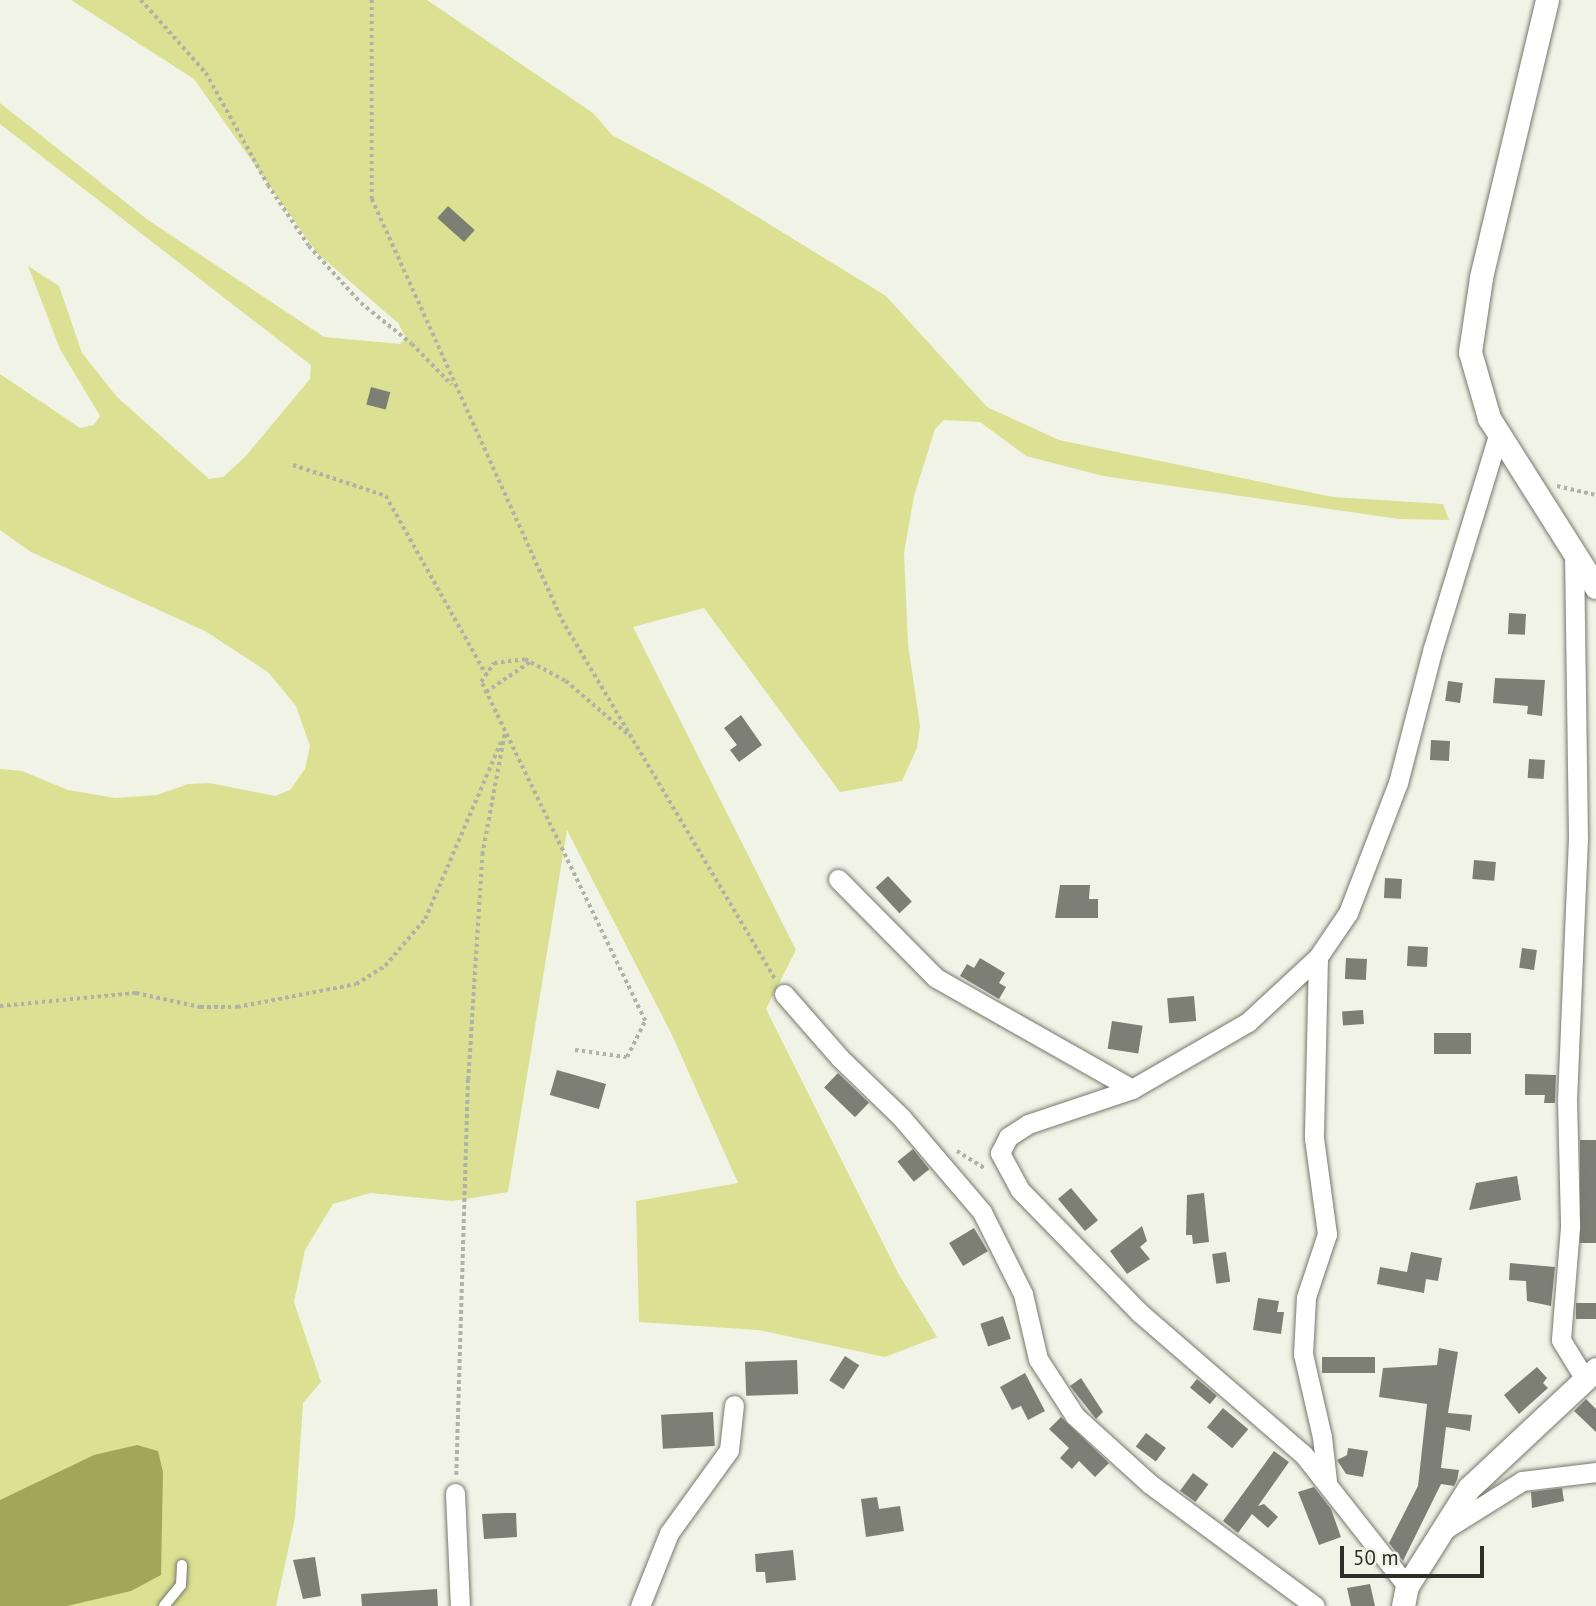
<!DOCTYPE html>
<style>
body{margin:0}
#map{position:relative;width:1596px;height:1606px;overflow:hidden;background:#f2f3e7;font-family:"PT Sans",sans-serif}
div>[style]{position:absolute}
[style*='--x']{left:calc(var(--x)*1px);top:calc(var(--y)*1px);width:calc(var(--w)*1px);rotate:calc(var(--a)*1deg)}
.green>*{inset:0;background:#dbe092}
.water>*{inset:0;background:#a2a757}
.building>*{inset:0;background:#7d7f74;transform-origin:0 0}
.path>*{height:3.5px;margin-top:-1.75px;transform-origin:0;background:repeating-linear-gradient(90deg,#b0b1a7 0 3.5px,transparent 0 7px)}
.roads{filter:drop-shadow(0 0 2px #77786d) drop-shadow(0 0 2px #77786d)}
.service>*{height:10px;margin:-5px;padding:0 5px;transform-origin:5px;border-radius:5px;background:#fff}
.minor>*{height:19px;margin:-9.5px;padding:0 9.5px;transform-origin:9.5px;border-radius:9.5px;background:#fff}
.tertiary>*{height:23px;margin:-11.5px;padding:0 11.5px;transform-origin:11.5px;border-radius:11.5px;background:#fff}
span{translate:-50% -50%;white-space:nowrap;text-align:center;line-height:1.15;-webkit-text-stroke:7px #f2f3e7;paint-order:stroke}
.scale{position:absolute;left:1340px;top:1546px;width:144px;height:32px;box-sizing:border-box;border:4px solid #2e2e29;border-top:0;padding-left:9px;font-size:21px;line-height:24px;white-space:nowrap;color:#2e2e29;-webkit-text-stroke:5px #f2f3e7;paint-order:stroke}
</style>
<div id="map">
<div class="green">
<div style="clip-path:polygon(71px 0,427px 0,593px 113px,612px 135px,712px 189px,886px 296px,987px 407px,1059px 440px,1333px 497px,1443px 504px,1449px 520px,1399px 519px,1103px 476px,1026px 456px,980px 422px,944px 420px,935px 429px,914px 496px,904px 553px,908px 644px,920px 726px,917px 748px,902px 781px,840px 792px,704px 608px,633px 627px,796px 950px,766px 1009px,898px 1273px,937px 1337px,885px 1357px,758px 1330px,639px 1322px,636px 1201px,738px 1183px,672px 1035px,567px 830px,508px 1192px,453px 1201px,370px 1193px,333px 1204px,305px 1250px,294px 1302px,321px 1382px,303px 1403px,295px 1518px,276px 1606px,0 1606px,0 769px,22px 771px,68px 790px,115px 798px,157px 795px,188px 784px,209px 783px,275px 796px,290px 790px,305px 769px,310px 746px,296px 706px,268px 672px,205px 631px,31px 552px,0 530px,0 374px,80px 428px,94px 425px,100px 416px,60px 349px,28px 266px,59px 286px,82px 353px,117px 397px,209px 479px,223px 477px,245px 457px,310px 379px,311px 365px,0 124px,0 103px,148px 220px,324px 337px,400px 344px,406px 338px,398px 323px,317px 253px,194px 79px)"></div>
</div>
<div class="water">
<div style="clip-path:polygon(137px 1445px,158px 1451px,163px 1472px,161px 1575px,131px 1591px,67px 1606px,0 1606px,0 1500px,94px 1455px)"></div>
</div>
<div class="building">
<div style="left:448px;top:206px;width:36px;height:16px;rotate:42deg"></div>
<div style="left:371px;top:387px;width:20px;height:18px;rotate:15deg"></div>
<div style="left:1509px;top:613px;width:17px;height:21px;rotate:3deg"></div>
<div style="clip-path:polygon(1495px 678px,1545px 680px,1542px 716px,1527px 714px,1528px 706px,1493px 703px)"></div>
<div style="left:1448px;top:681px;width:15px;height:20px;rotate:8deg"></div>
<div style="clip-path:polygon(741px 715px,762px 745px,739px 762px,730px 750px,737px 745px,724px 728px)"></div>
<div style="left:1431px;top:740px;width:19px;height:20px;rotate:3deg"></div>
<div style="left:1529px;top:759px;width:16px;height:19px;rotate:4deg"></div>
<div style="left:1474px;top:860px;width:22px;height:19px;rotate:5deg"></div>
<div style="left:888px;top:876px;width:35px;height:17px;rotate:47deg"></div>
<div style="left:1385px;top:878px;width:17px;height:20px;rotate:3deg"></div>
<div style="clip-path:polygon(1060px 885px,1090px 885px,1089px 899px,1098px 899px,1098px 918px,1055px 918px)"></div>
<div style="left:1408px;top:946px;width:20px;height:20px;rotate:3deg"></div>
<div style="left:1522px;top:948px;width:15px;height:20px;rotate:8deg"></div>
<div style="clip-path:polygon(980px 958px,1005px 973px,999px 983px,1006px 987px,999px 999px,960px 976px,967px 964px,974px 968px)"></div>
<div style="left:1346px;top:958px;width:21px;height:21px;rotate:3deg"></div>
<div style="left:1194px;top:996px;width:25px;height:27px;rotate:85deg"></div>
<div style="left:1363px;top:1010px;width:14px;height:21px;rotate:86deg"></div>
<div style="left:1112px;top:1021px;width:31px;height:28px;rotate:9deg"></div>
<div style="left:1471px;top:1033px;width:21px;height:37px;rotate:90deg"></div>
<div style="left:557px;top:1070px;width:51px;height:26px;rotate:16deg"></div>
<div style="left:838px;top:1073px;width:43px;height:20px;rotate:44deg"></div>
<div style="clip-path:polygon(1525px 1074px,1556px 1075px,1555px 1103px,1544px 1103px,1545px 1095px,1525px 1095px)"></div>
<div style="left:1580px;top:1140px;width:16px;height:103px"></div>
<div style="left:913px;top:1149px;width:26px;height:20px;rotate:51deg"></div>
<div style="clip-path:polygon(1517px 1176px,1521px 1200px,1469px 1210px,1476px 1183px)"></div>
<div style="left:1071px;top:1188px;width:42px;height:17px;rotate:50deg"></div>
<div style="clip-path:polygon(1204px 1193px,1209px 1242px,1193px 1244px,1192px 1235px,1186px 1235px,1187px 1195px)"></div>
<div style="clip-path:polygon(1142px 1226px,1147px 1241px,1140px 1247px,1150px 1259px,1127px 1274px,1110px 1251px)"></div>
<div style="left:974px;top:1228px;width:27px;height:29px;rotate:59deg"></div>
<div style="left:1226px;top:1252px;width:30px;height:14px;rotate:82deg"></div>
<div style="clip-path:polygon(1411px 1252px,1442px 1258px,1438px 1281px,1426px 1279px,1424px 1293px,1377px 1284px,1380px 1267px,1407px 1272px)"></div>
<div style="clip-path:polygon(1510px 1263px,1555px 1267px,1551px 1306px,1527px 1301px,1526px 1281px,1509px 1280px)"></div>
<div style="clip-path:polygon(1258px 1298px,1279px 1301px,1277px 1312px,1284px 1312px,1281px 1334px,1253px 1330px)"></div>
<div style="left:1576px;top:1303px;width:20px;height:16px"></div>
<div style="left:1003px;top:1316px;width:24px;height:24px;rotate:71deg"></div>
<div style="clip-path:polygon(1439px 1348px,1458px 1352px,1448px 1413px,1472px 1415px,1470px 1431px,1446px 1427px,1441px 1468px,1459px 1470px,1457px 1480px,1454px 1486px,1441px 1484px,1403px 1561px,1389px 1543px,1418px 1486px,1427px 1404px,1379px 1397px,1383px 1368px,1437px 1365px)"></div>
<div style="left:845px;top:1356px;width:17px;height:29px;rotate:33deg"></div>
<div style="left:1322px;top:1357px;width:53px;height:16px"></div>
<div style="left:797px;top:1360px;width:34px;height:52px;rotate:88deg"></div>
<div style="clip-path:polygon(1537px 1367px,1547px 1378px,1543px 1383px,1548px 1388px,1519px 1414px,1504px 1395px)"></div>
<div style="clip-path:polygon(1025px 1373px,1045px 1411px,1028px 1420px,1021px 1406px,1012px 1410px,1000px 1387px)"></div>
<div style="clip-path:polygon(1081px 1378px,1103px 1412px,1096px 1419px,1070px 1386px)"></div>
<div style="left:1197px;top:1379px;width:26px;height:11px;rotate:40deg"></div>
<div style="clip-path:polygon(1586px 1399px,1596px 1409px,1596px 1432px,1574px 1411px)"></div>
<div style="left:1223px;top:1408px;width:33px;height:25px;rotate:40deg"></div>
<div style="left:713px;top:1412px;width:34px;height:52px;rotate:87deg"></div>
<div style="clip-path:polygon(1061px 1417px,1109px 1463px,1095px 1477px,1079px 1461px,1072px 1469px,1060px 1458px,1069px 1448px,1049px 1429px)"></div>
<div style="left:1146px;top:1433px;width:25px;height:17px;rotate:37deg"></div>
<div style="clip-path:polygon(1348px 1448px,1368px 1451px,1363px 1477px,1346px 1474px,1337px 1460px,1347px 1455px)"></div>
<div style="clip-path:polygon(1274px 1451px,1289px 1462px,1258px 1506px,1264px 1504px,1278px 1517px,1268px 1528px,1252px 1514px,1238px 1533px,1223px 1521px)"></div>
<div style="left:1193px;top:1473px;width:19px;height:22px;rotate:36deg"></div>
<div style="clip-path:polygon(1314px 1487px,1331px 1509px,1341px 1537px,1319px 1545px,1298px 1492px)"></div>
<div style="clip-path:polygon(1562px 1488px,1564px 1501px,1532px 1508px,1531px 1492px)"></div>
<div style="clip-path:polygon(877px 1497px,879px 1509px,900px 1506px,904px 1531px,866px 1537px,861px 1499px)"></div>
<div style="clip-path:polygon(506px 1513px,516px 1513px,517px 1537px,484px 1539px,482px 1514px)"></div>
<div style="clip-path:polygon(793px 1550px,796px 1580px,766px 1583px,765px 1572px,756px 1572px,755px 1554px)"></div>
<div style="clip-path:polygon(315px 1557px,321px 1596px,303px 1599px,293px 1560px)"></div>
<div style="clip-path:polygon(1370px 1584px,1375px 1606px,1351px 1606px,1347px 1588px)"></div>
<div style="clip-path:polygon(437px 1589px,438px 1606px,362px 1606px,361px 1594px)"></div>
</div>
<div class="path">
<div style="--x:141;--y:0;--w:98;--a:48.3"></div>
<div style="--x:206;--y:73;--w:128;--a:61"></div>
<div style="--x:268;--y:185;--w:73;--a:56.1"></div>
<div style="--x:309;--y:246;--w:77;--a:47.6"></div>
<div style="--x:361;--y:303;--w:65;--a:38.8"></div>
<div style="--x:412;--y:344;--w:57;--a:45.7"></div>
<div style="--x:372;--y:0;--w:199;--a:90"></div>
<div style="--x:372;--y:199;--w:462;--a:65.7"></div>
<div style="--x:562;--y:620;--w:419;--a:59.3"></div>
<div style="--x:293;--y:465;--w:98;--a:18.4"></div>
<div style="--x:386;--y:496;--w:204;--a:60.7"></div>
<div style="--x:1557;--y:486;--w:40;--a:13"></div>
<div style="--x:486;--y:692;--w:53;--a:-34.3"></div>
<div style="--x:0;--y:1006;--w:137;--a:-5.5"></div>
<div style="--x:136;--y:993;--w:66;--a:12.3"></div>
<div style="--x:200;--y:1007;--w:37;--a:0"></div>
<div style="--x:237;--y:1007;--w:121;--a:-10.9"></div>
<div style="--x:356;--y:984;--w:34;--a:-32"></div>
<div style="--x:385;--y:966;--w:62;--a:-49.6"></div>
<div style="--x:425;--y:919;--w:196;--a:-66.8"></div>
<div style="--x:575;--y:1050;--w:52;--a:7.7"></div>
<div style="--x:627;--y:1057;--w:40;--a:-63.4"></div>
<div style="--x:645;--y:1021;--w:377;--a:-115.8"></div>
<div style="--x:481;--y:682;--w:23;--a:-56"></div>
<div style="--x:494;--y:663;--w:31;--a:-7"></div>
<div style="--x:525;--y:659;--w:47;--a:28.2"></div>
<div style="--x:566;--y:681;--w:86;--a:40.7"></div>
<div style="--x:957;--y:1151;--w:34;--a:32"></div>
<div style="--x:456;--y:1475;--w:395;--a:-88.3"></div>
<div style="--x:468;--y:1080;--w:225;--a:-86.4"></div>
<div style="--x:482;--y:855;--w:126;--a:-79.5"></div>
</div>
<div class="roads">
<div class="service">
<div style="--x:164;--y:1606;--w:27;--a:-51"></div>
<div style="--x:181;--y:1585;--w:20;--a:-87"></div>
</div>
<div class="minor">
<div style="--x:1574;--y:551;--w:287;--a:89.2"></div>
<div style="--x:1578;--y:838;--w:262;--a:92.4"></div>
<div style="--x:1567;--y:1100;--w:127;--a:88.6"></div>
<div style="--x:1570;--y:1227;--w:113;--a:94.6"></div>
<div style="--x:1561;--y:1340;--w:46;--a:58.4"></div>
<div style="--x:838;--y:879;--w:139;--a:45.3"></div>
<div style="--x:936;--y:978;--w:225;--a:29.5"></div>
<div style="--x:1318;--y:957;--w:181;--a:91.3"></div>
<div style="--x:1314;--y:1138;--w:97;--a:82.3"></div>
<div style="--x:1327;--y:1234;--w:66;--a:108.4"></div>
<div style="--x:1306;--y:1297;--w:57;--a:93"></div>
<div style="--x:1303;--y:1354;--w:85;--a:77.1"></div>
<div style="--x:1322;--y:1437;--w:44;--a:83.5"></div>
<div style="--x:784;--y:994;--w:85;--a:48.8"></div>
<div style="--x:840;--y:1058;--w:85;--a:44"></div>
<div style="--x:901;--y:1117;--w:125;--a:49.5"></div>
<div style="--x:982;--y:1212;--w:92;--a:63.4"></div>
<div style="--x:1023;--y:1294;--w:67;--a:77"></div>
<div style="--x:1038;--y:1359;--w:68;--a:57"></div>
<div style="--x:1075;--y:1416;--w:101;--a:42.2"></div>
<div style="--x:1150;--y:1484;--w:205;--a:36.5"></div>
<div style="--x:455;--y:1493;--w:113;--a:87.5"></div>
<div style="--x:1444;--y:1530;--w:92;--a:-32.1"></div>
<div style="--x:1522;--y:1481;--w:75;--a:-6.9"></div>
<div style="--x:1407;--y:1586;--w:167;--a:-128.2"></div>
<div style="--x:1304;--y:1455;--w:217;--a:-139.1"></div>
<div style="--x:1140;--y:1313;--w:172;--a:-134.3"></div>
<div style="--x:1020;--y:1190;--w:42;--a:-118.4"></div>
<div style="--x:1000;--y:1153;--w:18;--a:-63"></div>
<div style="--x:1008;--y:1137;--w:24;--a:-33"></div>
<div style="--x:1028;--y:1124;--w:110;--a:-18.6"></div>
<div style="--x:1132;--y:1089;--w:134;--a:-30"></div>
<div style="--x:1248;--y:1022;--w:96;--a:-42.9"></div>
<div style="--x:1318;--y:957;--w:53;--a:-55.7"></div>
<div style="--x:1348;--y:913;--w:139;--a:-69"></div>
<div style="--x:1398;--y:783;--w:139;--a:-75.5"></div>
<div style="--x:1433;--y:648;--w:223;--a:-73"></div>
<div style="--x:640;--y:1606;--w:79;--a:-68.3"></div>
<div style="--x:669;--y:1533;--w:102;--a:-54.1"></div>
<div style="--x:729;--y:1450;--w:45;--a:-83.7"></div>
</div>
<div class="tertiary">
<div style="--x:1547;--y:0;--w:286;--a:103.4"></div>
<div style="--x:1481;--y:278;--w:75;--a:98.5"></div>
<div style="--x:1470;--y:352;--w:69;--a:73.9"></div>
<div style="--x:1489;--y:418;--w:200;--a:57.7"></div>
<div style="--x:1403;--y:1606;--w:20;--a:-79"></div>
<div style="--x:1407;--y:1586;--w:116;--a:-57.7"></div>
<div style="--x:1469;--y:1488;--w:174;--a:-43.1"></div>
</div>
</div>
<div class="scale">50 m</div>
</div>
